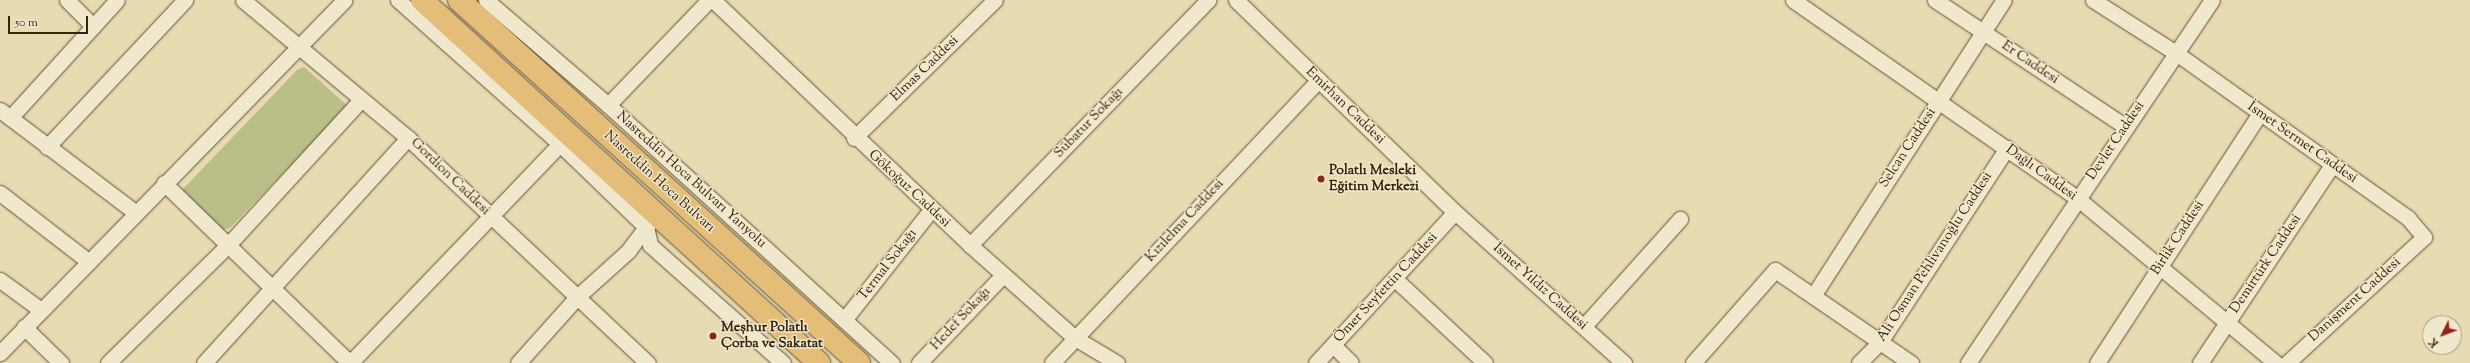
<!DOCTYPE html>
<meta charset="utf-8">
<style>
body{margin:0}
#map{position:relative;width:2470px;height:363px;overflow:hidden;background:#e8dbb2;font-family:"Sorts Mill Goudy",serif}
div>[style]{position:absolute}
[style*='--x']{left:calc(var(--x)*1px);top:calc(var(--y)*1px);width:calc(var(--w)*1px);rotate:calc(var(--a)*1deg)}
.green>*{inset:0;background:#babe89}
.roads{filter:drop-shadow(0 0 1px #625135) drop-shadow(0 0 1px #625135)}
.minor>*{height:15px;margin:-7.5px;padding:0 7.5px;transform-origin:7.5px;border-radius:7.5px;background:#f0e8cd}
.highway>*{height:22px;margin:-11px;padding:0 11px;transform-origin:11px;border-radius:11px;background:#e4be79}
.dots>*{width:11px;height:11px;translate:-50% -50%;box-sizing:border-box;border:2px solid #f0e8cd;border-radius:50%}
span{translate:-50% -50%;white-space:nowrap;text-align:center;line-height:1.15;-webkit-text-stroke:3px #f0e8cd;paint-order:stroke}
.street-label{font-size:14px;color:#36230b}
.poi-label{font-size:14px;color:#36230b;font-weight:700}
.left{translate:0 -50%;text-align:left}
.north{position:absolute;left:2422px;top:315px;width:40px;height:40px;box-sizing:border-box;background:#f0e8cd;border:1px solid #a6997f;border-radius:50%;rotate:228deg;font-size:11px;font-weight:700;line-height:16px;text-align:center;color:#36230b}
.north::after{content:'';display:block;margin:auto;width:14px;height:18px;background:#8f2418;clip-path:polygon(50% 0,100% 100%,50% 72%,0 100%)}
.scale{position:absolute;left:8px;top:16px;width:80px;height:18px;box-sizing:border-box;border:2px solid #36230b;border-top:0;padding-left:5px;font-size:12px;line-height:14px;white-space:nowrap;color:#36230b;-webkit-text-stroke:3px #f0e8cd;paint-order:stroke}
</style>
<div id="map">
<div class="green">
<div style="clip-path:polygon(304px 67px,348px 106px,231px 227px,223px 230px,183px 195px,183px 189px,297px 70px)"></div>
</div>
<div class="roads">
<div class="minor">
<div style="--x:67;--y:0;--w:37;--a:45"></div>
<div style="--x:243;--y:0;--w:215;--a:39.9"></div>
<div style="--x:408;--y:138;--w:329;--a:43.2"></div>
<div style="--x:398;--y:0;--w:217;--a:41.6"></div>
<div style="--x:560;--y:144;--w:120;--a:44"></div>
<div style="--x:646;--y:227;--w:18;--a:77"></div>
<div style="--x:650;--y:245;--w:178;--a:41.6"></div>
<div style="--x:486;--y:0;--w:161;--a:40.7"></div>
<div style="--x:608;--y:105;--w:384;--a:42.3"></div>
<div style="--x:713;--y:0;--w:355;--a:43.6"></div>
<div style="--x:970;--y:245;--w:140;--a:41.5"></div>
<div style="--x:1075;--y:338;--w:49;--a:30.8"></div>
<div style="--x:1236;--y:0;--w:305;--a:44.1"></div>
<div style="--x:1455;--y:212;--w:227;--a:41.8"></div>
<div style="--x:1793;--y:0;--w:346;--a:34.9"></div>
<div style="--x:2077;--y:198;--w:259;--a:39.7"></div>
<div style="--x:1935;--y:0;--w:229;--a:33.6"></div>
<div style="--x:2093;--y:0;--w:98;--a:32.6"></div>
<div style="--x:2176;--y:53;--w:285;--a:35.4"></div>
<div style="--x:2408;--y:218;--w:25;--a:50"></div>
<div style="--x:2424;--y:237;--w:186;--a:137.4"></div>
<div style="--x:608;--y:105;--w:146;--a:-46.1"></div>
<div style="--x:0;--y:110;--w:169;--a:37.1"></div>
<div style="--x:10;--y:118;--w:159;--a:-47.8"></div>
<div style="--x:854;--y:138;--w:197;--a:-44.4"></div>
<div style="--x:47;--y:147;--w:202;--a:-46.8"></div>
<div style="--x:164;--y:183;--w:259;--a:44.1"></div>
<div style="--x:0;--y:193;--w:111;--a:37.7"></div>
<div style="--x:970;--y:245;--w:342;--a:-45.8"></div>
<div style="--x:1395;--y:279;--w:123;--a:43"></div>
<div style="--x:0;--y:280;--w:51;--a:36.2"></div>
<div style="--x:1813;--y:296;--w:352;--a:-57.2"></div>
<div style="--x:844;--y:320;--w:140;--a:-51.7"></div>
<div style="--x:1584;--y:326;--w:144;--a:-48.1"></div>
<div style="--x:24;--y:327;--w:52;--a:44.2"></div>
<div style="--x:1333;--y:345;--w:25;--a:45"></div>
<div style="--x:0;--y:353;--w:493;--a:-45.7"></div>
<div style="--x:108;--y:363;--w:167;--a:-44.5"></div>
<div style="--x:227;--y:246;--w:198;--a:-47.5"></div>
<div style="--x:204;--y:363;--w:304;--a:-47.8"></div>
<div style="--x:350;--y:363;--w:312;--a:-46.2"></div>
<div style="--x:518;--y:363;--w:89;--a:-48.2"></div>
<div style="--x:577;--y:297;--w:69;--a:-42"></div>
<div style="--x:628;--y:251;--w:35;--a:-53"></div>
<div style="--x:919;--y:363;--w:122;--a:-46.3"></div>
<div style="--x:1052;--y:363;--w:389;--a:-46.7"></div>
<div style="--x:1316;--y:363;--w:205;--a:-47.4"></div>
<div style="--x:1693;--y:363;--w:124;--a:-48.6"></div>
<div style="--x:1775;--y:270;--w:165;--a:34.4"></div>
<div style="--x:1859;--y:363;--w:30;--a:-45"></div>
<div style="--x:1880;--y:342;--w:232;--a:-56.8"></div>
<div style="--x:1968;--y:363;--w:437;--a:-56.1"></div>
<div style="--x:2097;--y:363;--w:298;--a:-56.9"></div>
<div style="--x:2200;--y:363;--w:238;--a:-56.3"></div>
</div>
<div class="highway">
<div style="--x:422;--y:0;--w:538;--a:42.44"></div>
<div style="--x:459;--y:0;--w:540;--a:42.22"></div>
</div>
</div>
<div class="dots">
<div style="left:1321px;top:179px;background:#8f2418"></div>
<div style="left:713px;top:336px;background:#8f2418"></div>
</div>
<div class="street-label">
<span style="left:2030px;top:63px;rotate:34deg">Er Caddesi</span>
<span style="left:925px;top:69px;rotate:-44deg">Elmas Caddesi</span>
<span style="left:1345px;top:106px;rotate:44deg">Emirhan Caddesi</span>
<span style="left:1089px;top:123px;rotate:-46deg">Sübatur Sokağı</span>
<span style="left:2116px;top:141px;rotate:-56deg">Devlet Caddesi</span>
<span style="left:2302px;top:143px;rotate:35deg">İsmet Sermet Caddesi</span>
<span style="left:1908px;top:148px;rotate:-57deg">Selcan Caddesi</span>
<span style="left:2041px;top:173px;rotate:36deg">Dağlı Caddesi</span>
<span style="left:450px;top:177px;rotate:44deg">Gordion Caddesi</span>
<span style="left:691px;top:180px;rotate:42deg">Nasreddin Hoca Bulvarı Yanyolu</span>
<span style="left:659px;top:182px;rotate:42deg">Nasreddin Hoca Bulvarı</span>
<span style="left:909px;top:189px;rotate:43deg">Gökoğuz Caddesi</span>
<span style="left:1185px;top:221px;rotate:-47deg">Kızılelma Caddesi</span>
<span style="left:2178px;top:238px;rotate:-57deg">Birlik Caddesi</span>
<span style="left:1935px;top:257px;rotate:-57deg">Ali Osman Pehlivanoğlu Caddesi</span>
<span style="left:2266px;top:264px;rotate:-56deg">Demirtürk Caddesi</span>
<span style="left:888px;top:265px;rotate:-52deg">Termal Sokağı</span>
<span style="left:1540px;top:287px;rotate:42deg">İsmet Yıldız Caddesi</span>
<span style="left:1386px;top:288px;rotate:-47deg">Ömer Seyfettin Caddesi</span>
<span style="left:2355px;top:300px;rotate:-42deg">Danişment Caddesi</span>
<span style="left:961px;top:319px;rotate:-47deg">Hedef Sokağı</span>
</div>
<div class="poi-label">
<span class="left" style="left:1329px;top:179px">Polatlı Mesleki<br>Eğitim Merkezi</span>
<span class="left" style="left:721px;top:336px">Meşhur Polatlı<br>Çorba ve Sakatat</span>
</div>
<div class="north">K</div>
<div class="scale">50 m</div>
</div>
